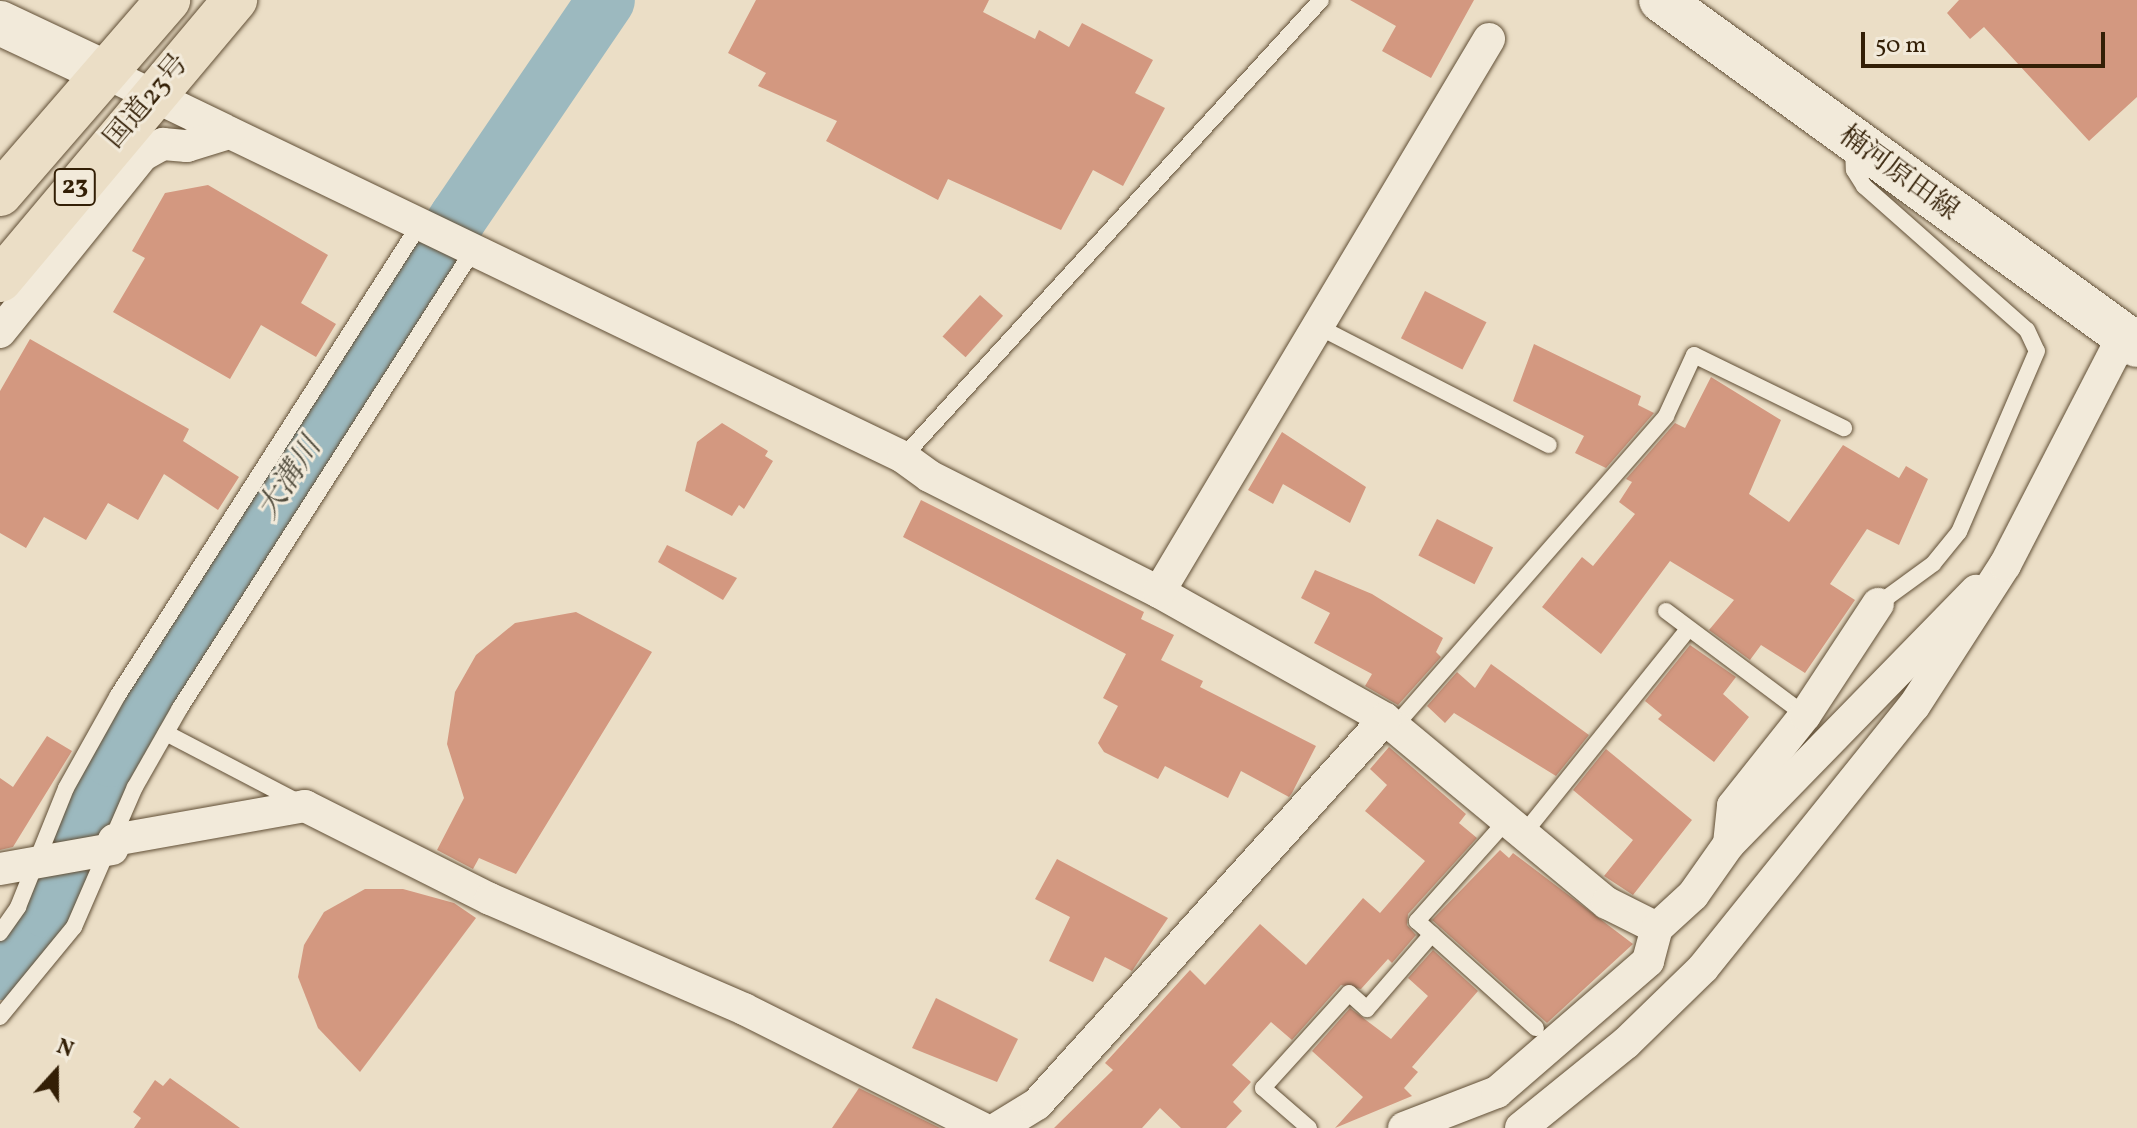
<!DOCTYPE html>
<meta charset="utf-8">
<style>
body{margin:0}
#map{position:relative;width:2137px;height:1128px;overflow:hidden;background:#ebdec6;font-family:Vollkorn,"Noto Serif JP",serif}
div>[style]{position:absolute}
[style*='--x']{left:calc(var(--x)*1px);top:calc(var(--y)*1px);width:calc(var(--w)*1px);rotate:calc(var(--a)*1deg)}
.river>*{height:58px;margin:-29px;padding:0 29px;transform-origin:29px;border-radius:29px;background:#9cb9bf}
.building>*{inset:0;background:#d39880;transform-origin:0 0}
.roads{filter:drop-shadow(0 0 2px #614f36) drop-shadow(0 0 2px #614f36)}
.lane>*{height:16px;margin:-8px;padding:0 8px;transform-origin:8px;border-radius:8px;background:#f2eada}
.street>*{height:32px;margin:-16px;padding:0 16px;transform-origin:16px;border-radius:16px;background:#f2eada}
.secondary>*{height:44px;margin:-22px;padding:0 22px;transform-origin:22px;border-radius:22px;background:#f2eada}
.highway>*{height:44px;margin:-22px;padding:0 22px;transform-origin:22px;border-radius:22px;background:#ebdec6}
span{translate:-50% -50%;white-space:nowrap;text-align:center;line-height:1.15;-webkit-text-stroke:6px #f2eada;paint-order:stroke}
.shield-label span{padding:2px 6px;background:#f2eada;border:2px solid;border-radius:6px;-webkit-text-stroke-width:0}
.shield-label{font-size:26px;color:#331f06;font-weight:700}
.street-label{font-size:28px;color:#331f06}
.water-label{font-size:30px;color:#524d3e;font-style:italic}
.north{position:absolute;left:16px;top:1032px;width:80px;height:80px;-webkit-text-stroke:6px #f2eada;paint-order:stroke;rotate:21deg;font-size:22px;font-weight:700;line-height:32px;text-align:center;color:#331f06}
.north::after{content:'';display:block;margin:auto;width:28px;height:36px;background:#331f06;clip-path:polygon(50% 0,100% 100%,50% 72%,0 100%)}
.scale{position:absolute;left:1861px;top:32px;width:244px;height:36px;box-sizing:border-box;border:4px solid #331f06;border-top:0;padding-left:10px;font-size:24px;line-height:28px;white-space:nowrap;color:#331f06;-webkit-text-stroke:6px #f2eada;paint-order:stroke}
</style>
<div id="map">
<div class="river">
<div style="--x:0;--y:971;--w:78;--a:-52.8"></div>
<div style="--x:47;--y:909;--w:83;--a:-70.9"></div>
<div style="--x:74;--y:831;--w:82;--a:-63.1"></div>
<div style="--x:111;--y:758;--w:642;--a:-57.28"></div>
<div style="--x:458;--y:218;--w:263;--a:-55.8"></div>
</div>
<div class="building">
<div style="clip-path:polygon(756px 0,989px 0,983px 12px,1035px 39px,1039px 30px,1069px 47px,1082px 23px,1153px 60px,1135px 93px,1165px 108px,1123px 186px,1093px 170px,1061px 230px,948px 179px,938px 200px,826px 141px,837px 121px,758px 86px,766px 73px,728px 53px)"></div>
<div style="clip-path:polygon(1350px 0,1474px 0,1431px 78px,1382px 51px,1396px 26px)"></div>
<div style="clip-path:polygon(1959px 0,2137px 0,2137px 97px,2089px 141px,1984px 27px,1970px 39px,1947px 13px)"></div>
<div style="clip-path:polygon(208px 185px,328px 255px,301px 303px,336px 324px,316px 357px,261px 325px,230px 379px,113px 312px,145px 258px,132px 251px,165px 193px)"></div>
<div style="left:1425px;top:291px;width:69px;height:53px;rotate:27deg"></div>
<div style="left:980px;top:295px;width:31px;height:56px;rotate:42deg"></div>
<div style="clip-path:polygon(30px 339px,189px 429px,183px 441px,239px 477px,218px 510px,164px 474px,138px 520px,108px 503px,86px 540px,44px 517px,26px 548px,0 533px,0 391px)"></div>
<div style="clip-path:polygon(1534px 344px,1641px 396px,1638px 405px,1654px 413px,1606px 468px,1575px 453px,1584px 436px,1513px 401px)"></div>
<div style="clip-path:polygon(1711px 377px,1781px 420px,1749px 494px,1789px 522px,1843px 445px,1899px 478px,1906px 466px,1928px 479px,1899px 545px,1867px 529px,1830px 584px,1855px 600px,1805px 673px,1761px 645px,1750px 660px,1709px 630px,1734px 600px,1670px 561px,1601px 654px,1542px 607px,1582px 557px,1593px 566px,1635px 514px,1619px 502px,1632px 482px,1626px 479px,1675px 423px,1685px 428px)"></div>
<div style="clip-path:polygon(722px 423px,768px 451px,765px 456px,773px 461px,744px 509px,739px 505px,732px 516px,685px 491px,697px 442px)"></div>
<div style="clip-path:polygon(1282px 432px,1366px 487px,1350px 523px,1283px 484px,1273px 504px,1248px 490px)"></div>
<div style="clip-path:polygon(921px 500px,1144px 612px,1141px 619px,1174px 635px,1161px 660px,1203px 681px,1200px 687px,1316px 746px,1292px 793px,1289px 797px,1241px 771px,1228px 798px,1165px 766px,1158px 779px,1104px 752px,1098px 743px,1118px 706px,1103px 698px,1126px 654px,903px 537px)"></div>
<div style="left:1437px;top:519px;width:63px;height:41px;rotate:27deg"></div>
<div style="clip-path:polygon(667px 545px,737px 578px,723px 600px,658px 562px)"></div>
<div style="clip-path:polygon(1315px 570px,1372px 594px,1443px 638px,1436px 652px,1441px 657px,1398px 705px,1365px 686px,1372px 674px,1314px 643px,1330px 613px,1301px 598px)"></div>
<div style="clip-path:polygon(576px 612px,652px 652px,516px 874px,479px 858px,473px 869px,437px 850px,464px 798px,447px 744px,455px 692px,476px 655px,515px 623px)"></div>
<div style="clip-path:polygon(1690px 645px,1736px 677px,1723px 694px,1749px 717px,1714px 762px,1658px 719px,1662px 715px,1645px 701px)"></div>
<div style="clip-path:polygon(1491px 664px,1589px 735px,1556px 776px,1454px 713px,1445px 723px,1427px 706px,1457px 672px,1475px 688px)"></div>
<div style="clip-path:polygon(47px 736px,72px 751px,13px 847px,0 850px,0 778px,13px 787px)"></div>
<div style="clip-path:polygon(1389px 747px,1466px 814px,1459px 823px,1477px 838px,1408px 914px,1407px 925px,1416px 935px,1392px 963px,1388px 959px,1361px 989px,1341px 985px,1292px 1040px,1271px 1022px,1232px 1065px,1251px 1082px,1233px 1102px,1242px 1111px,1226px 1128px,1181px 1128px,1160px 1108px,1142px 1128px,1054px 1128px,1113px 1070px,1105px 1063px,1190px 970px,1205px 985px,1260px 924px,1306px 965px,1363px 898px,1380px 913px,1425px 861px,1365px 811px,1387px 785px,1370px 769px)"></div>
<div style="clip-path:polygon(1606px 749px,1692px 820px,1633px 895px,1604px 876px,1633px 840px,1573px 790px)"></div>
<div style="clip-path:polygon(1500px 850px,1509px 858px,1513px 853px,1633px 944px,1547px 1023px,1432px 920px)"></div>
<div style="clip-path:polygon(1057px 859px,1168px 918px,1132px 971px,1105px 957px,1093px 982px,1049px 961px,1070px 917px,1035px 899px)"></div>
<div style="clip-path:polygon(365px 889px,403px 889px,454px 903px,476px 918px,360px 1072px,318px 1028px,298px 977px,304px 945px,324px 912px)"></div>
<div style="clip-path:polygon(1433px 950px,1478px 991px,1412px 1067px,1418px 1072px,1404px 1088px,1412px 1096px,1335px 1128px,1363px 1097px,1312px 1051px,1350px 1008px,1391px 1039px,1428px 996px,1408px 978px)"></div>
<div style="clip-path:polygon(936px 998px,1018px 1039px,997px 1082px,912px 1048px)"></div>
<div style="clip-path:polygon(170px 1078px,240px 1128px,134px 1128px,141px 1118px,133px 1112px,155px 1080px,163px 1086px)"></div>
<div style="clip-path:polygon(859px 1088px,940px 1128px,832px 1128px)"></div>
</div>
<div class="roads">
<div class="lane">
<div style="--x:1853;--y:146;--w:24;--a:88"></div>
<div style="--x:1854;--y:170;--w:19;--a:58"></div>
<div style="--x:1864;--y:186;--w:217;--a:41.5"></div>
<div style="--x:2027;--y:330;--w:23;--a:65"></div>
<div style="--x:2037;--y:351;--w:197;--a:113.3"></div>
<div style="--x:1959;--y:532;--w:41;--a:129.1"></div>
<div style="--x:1933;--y:564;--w:68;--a:144"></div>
<div style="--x:1321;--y:328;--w:256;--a:27.2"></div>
<div style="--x:903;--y:457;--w:619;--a:-47.55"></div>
<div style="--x:1666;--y:611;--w:174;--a:36.8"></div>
<div style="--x:1394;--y:727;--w:413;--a:-48.8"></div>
<div style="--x:1666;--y:416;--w:67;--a:-65.3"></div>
<div style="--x:1694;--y:355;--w:167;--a:26"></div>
<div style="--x:166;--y:733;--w:151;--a:27.6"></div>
<div style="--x:1508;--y:819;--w:137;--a:131.7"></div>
<div style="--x:1417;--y:921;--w:160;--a:42"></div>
<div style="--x:1525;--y:832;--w:260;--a:-51.2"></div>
<div style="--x:0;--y:933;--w:32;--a:-55"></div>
<div style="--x:18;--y:907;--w:128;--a:-68"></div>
<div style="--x:66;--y:788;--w:107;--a:-60.8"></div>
<div style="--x:118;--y:695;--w:556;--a:-57.34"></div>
<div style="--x:0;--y:1017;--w:117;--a:-50.6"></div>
<div style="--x:74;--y:927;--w:153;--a:-66.5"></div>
<div style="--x:135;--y:787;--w:91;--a:-60.3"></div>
<div style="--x:180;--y:708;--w:541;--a:-57.37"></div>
<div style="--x:1309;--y:1128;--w:61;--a:-139"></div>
<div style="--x:1263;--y:1088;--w:128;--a:-47.8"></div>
<div style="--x:1349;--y:993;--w:24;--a:42"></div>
<div style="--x:1367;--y:1009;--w:99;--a:-49.1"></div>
</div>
<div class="street">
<div style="--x:102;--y:71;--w:889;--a:25.73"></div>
<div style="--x:903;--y:457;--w:32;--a:36"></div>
<div style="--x:929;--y:476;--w:258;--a:26.8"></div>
<div style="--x:1159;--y:592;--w:259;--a:29.3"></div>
<div style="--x:1385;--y:719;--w:288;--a:39.7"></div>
<div style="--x:1607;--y:903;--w:56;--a:26.6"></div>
<div style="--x:0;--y:332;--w:228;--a:-51.1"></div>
<div style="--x:143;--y:155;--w:23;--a:-29"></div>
<div style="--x:163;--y:144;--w:24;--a:5"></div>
<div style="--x:187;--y:146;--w:44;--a:-17.2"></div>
<div style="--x:1159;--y:592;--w:644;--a:-59.17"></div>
<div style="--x:114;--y:840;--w:194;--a:-10.1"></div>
<div style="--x:305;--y:806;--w:207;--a:26.7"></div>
<div style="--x:490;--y:899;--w:277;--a:23.4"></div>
<div style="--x:744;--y:1009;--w:266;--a:26.6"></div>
<div style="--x:1729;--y:844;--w:38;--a:-84"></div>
<div style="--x:1733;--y:806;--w:116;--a:-51.6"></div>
<div style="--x:1805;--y:715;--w:133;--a:-56.7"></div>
<div style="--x:0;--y:869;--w:114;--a:-10.1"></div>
<div style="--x:998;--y:1128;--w:46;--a:-31.6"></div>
<div style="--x:1037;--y:1104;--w:519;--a:-47.89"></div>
<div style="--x:1404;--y:1128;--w:100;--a:-21.2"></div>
<div style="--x:1497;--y:1092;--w:200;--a:-40.9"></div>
<div style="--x:1648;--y:961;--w:34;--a:-75"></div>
<div style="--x:1657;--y:928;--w:49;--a:-42.5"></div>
<div style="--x:1693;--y:895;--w:62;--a:-54.8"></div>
<div style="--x:1729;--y:844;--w:354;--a:-45.7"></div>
<div style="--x:1521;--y:1128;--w:135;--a:-39"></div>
<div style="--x:1626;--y:1043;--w:107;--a:-44.2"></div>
<div style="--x:1703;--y:968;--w:336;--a:-51.2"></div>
<div style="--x:1914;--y:706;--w:168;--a:-57.2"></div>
<div style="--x:2005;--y:565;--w:255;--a:-62.7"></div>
</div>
<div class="secondary">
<div style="--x:1661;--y:0;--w:588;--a:35.93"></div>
<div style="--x:0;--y:23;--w:113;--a:25.2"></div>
</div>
<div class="highway">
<div style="--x:0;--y:194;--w:257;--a:-49.1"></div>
<div style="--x:0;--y:280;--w:366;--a:-50"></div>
</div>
</div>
<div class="shield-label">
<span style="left:75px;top:187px">23</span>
</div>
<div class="street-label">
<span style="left:147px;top:102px;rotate:-50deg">国道23号</span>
<span style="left:1898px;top:174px;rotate:36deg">楠河原田線</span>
</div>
<div class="water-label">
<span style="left:290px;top:479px;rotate:-57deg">大溝川</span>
</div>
<div class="north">N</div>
<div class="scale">50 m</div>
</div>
